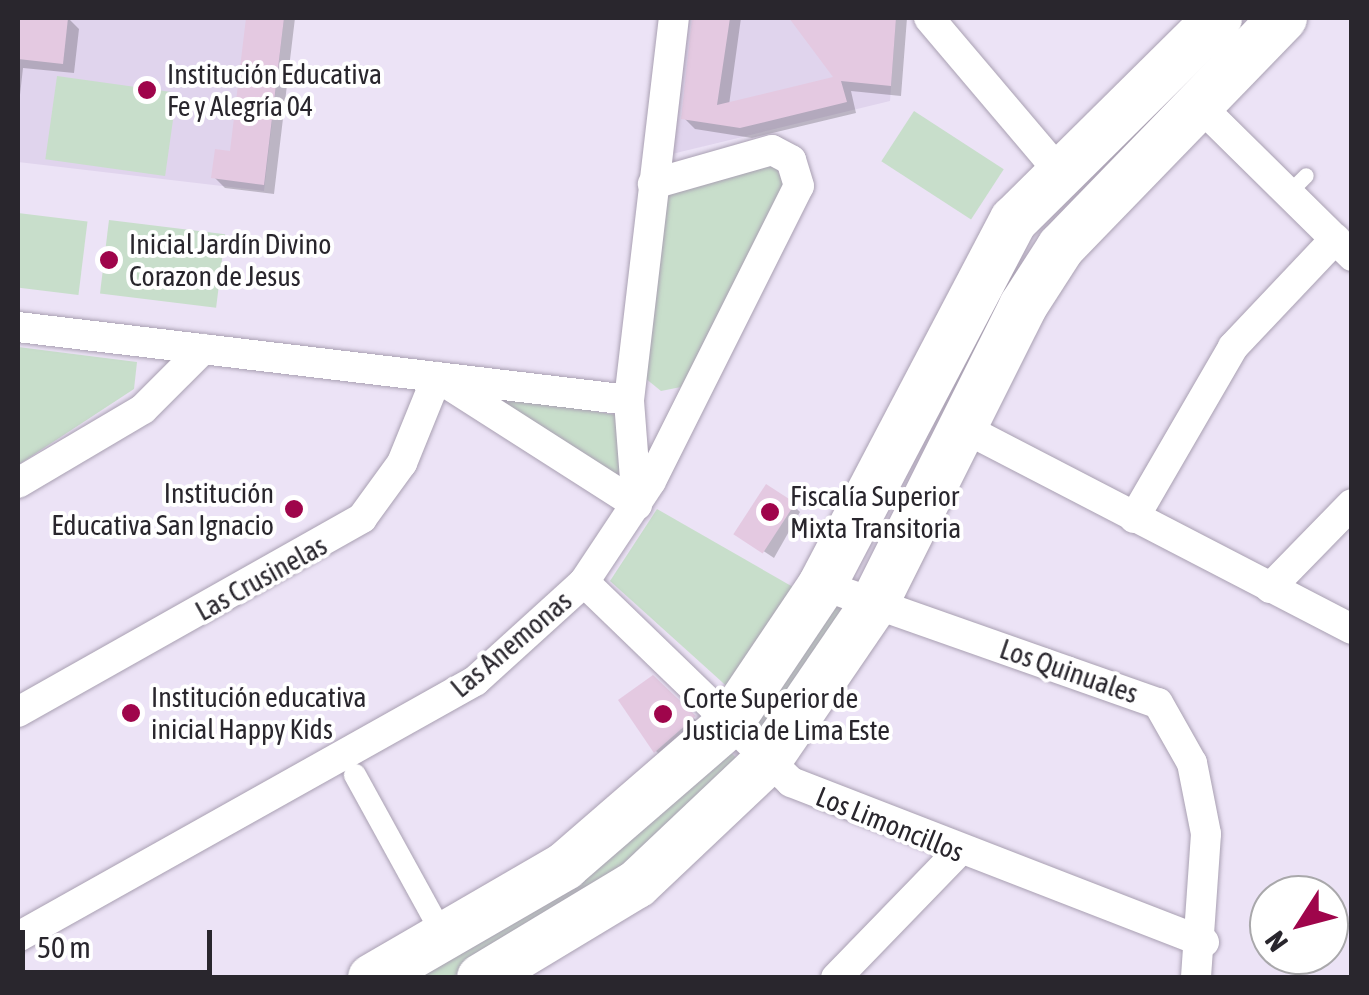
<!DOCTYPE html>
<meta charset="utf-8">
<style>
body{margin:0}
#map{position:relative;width:1369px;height:995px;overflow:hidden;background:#ece3f6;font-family:"Asap Condensed",sans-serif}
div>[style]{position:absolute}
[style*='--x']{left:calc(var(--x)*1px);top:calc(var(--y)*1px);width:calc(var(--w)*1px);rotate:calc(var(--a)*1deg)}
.built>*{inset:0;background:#e0d4ed}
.green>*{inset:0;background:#c8decb;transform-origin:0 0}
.shadow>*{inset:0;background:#0003}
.building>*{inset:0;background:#e4c9e1;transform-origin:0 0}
.roads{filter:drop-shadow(0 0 2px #a9a0b2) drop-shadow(0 0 2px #a9a0b2)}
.service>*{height:15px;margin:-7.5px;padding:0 7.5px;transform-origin:7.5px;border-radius:7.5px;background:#fff}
.pedestrian>*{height:22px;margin:-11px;padding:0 11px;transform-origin:11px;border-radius:11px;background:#fff}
.minor>*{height:30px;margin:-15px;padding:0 15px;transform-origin:15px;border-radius:15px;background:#fff}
.primary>*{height:48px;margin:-24px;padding:0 24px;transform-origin:24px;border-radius:24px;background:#fff}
.dots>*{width:28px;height:28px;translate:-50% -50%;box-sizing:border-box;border:5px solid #fff;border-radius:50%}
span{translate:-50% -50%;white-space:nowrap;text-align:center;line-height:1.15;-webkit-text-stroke:8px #fff;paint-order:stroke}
.poi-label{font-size:28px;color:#29262d}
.left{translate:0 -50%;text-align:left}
.right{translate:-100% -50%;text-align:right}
.street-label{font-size:28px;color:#29262d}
.frame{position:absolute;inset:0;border:20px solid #29262d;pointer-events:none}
.north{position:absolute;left:1249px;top:875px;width:100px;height:100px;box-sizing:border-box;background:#fff;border:2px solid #a9a8ab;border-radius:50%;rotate:234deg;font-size:28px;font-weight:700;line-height:40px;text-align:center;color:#29262d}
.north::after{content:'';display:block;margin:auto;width:35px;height:45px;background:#9f054b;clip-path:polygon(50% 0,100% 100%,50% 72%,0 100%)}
.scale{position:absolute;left:20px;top:930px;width:192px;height:45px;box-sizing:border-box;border:5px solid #29262d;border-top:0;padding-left:12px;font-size:30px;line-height:35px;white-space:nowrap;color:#29262d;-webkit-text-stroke:8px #fff;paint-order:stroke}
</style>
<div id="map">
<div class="built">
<div style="clip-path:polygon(18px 18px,284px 18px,264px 191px,18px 162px)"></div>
<div style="clip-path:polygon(689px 18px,896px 18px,890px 101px,672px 154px)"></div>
</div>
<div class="green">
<div style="left:57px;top:76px;width:121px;height:84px;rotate:8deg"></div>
<div style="left:914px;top:111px;width:107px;height:60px;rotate:33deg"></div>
<div style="clip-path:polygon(775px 163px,785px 189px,681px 387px,661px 391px,645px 378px,666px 193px)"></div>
<div style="left:18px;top:213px;width:70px;height:74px;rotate:7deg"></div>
<div style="left:109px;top:220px;width:117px;height:74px;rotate:7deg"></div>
<div style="clip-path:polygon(18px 347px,137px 362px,134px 389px,18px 465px)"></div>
<div style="clip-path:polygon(471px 389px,616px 415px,622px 478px)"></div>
<div style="clip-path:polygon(657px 509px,800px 591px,732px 691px,610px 581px)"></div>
<div style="clip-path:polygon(831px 604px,846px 609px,769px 739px,753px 729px)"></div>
<div style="clip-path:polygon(724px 747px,739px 760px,717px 799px,514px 944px,451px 977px,398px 978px)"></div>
</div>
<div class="shadow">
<div style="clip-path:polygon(18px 18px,68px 18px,79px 29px,74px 73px,23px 68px,18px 113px)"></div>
<div style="clip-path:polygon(249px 18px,295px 18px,274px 194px,225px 188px,214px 177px,232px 154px)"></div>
<div style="clip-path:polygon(693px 18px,741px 18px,729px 105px,837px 79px,792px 18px,907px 18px,901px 96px,851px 91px,856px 113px,752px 138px,695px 129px,684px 118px)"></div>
<div style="clip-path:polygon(793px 505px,800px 512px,774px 558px,741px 536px)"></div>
<div style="clip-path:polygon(653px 678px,705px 729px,667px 762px,656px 751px)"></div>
</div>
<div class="building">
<div style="clip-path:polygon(18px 18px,68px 18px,63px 64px,18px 59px)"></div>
<div style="clip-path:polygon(246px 18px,284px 18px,264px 185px,211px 178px,215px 149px,230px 151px)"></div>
<div style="clip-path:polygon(692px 18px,730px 18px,717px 105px,833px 77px,789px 18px,896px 18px,891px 86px,841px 81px,847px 102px,740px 128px,681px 119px)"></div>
<div style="left:766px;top:484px;width:35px;height:60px;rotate:33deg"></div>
<div style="clip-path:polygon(653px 675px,696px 716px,654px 753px,618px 700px)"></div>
</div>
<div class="roads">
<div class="service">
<div style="--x:1288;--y:193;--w:25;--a:-45"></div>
</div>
<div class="pedestrian">
<div style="--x:355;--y:775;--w:160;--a:61.2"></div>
</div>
<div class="minor">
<div style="--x:929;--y:18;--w:199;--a:49.7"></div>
<div style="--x:1195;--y:101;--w:221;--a:44.6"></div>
<div style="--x:18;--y:327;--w:615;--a:6.81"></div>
<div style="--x:962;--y:427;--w:439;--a:27.4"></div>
<div style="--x:18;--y:483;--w:145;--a:-30.6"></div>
<div style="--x:143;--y:409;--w:85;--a:-45"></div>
<div style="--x:637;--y:505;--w:105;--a:-94.4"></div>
<div style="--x:629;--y:400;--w:385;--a:-83.3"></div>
<div style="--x:1134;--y:518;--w:198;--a:-59.9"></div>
<div style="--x:1233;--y:347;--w:149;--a:-46.6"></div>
<div style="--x:584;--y:582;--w:288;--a:44"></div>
<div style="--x:791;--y:782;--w:443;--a:21.2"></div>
<div style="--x:822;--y:585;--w:356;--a:19.4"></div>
<div style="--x:1158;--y:703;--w:69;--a:60.5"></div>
<div style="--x:1192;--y:763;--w:72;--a:78.8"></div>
<div style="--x:1206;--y:834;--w:144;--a:94"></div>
<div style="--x:1270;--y:588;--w:117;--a:-45.7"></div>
<div style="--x:18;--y:712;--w:395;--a:-29.4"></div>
<div style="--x:362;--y:518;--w:68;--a:-54"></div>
<div style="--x:402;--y:463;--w:93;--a:-67.9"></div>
<div style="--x:437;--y:377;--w:237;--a:32.6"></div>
<div style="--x:18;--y:937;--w:524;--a:-29.26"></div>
<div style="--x:475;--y:681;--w:147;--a:-42.2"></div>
<div style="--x:584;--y:582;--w:121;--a:-56.4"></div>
<div style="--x:651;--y:481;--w:330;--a:-63.4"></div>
<div style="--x:799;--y:186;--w:27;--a:-107"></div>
<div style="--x:791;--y:160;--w:21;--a:-152"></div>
<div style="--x:772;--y:150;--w:124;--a:164.1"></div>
<div style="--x:836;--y:978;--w:175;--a:-45.9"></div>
</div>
<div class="primary">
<div style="--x:372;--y:978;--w:223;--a:-30.1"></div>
<div style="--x:565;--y:866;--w:216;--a:-40.9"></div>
<div style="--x:728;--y:725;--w:169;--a:-56.1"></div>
<div style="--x:822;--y:585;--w:412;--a:-62.3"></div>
<div style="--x:1014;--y:220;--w:287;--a:-44.7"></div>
<div style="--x:481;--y:978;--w:182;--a:-31.1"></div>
<div style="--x:637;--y:884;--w:179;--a:-43.4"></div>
<div style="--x:767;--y:761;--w:190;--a:-55.7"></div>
<div style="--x:874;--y:604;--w:333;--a:-63.4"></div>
<div style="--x:1023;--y:306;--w:70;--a:-57.2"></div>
<div style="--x:1061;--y:247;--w:319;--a:-45.9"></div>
</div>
</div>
<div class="dots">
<div style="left:147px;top:90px;background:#9f054b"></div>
<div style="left:109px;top:260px;background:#9f054b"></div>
<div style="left:294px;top:509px;background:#9f054b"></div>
<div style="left:770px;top:512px;background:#9f054b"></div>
<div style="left:131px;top:713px;background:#9f054b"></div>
<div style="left:663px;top:714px;background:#9f054b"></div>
</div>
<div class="poi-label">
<span class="left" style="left:167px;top:90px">Institución Educativa<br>Fe y Alegría 04</span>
<span class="left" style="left:129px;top:260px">Inicial Jardín Divino<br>Corazon de Jesus</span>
<span class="right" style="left:274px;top:509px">Institución<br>Educativa San Ignacio</span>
<span class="left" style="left:790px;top:512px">Fiscalía Superior<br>Mixta Transitoria</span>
<span class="left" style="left:151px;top:713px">Institución educativa<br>inicial Happy Kids</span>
<span class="left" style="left:683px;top:714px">Corte Superior de<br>Justicia de Lima Este</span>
</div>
<div class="street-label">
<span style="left:261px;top:578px;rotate:-29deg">Las Crusinelas</span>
<span style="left:511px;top:644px;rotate:-40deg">Las Anemonas</span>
<span style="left:1069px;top:671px;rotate:19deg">Los Quinuales</span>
<span style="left:890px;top:824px;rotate:22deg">Los Limoncillos</span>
</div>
<div class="frame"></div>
<div class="north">N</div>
<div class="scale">50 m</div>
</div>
